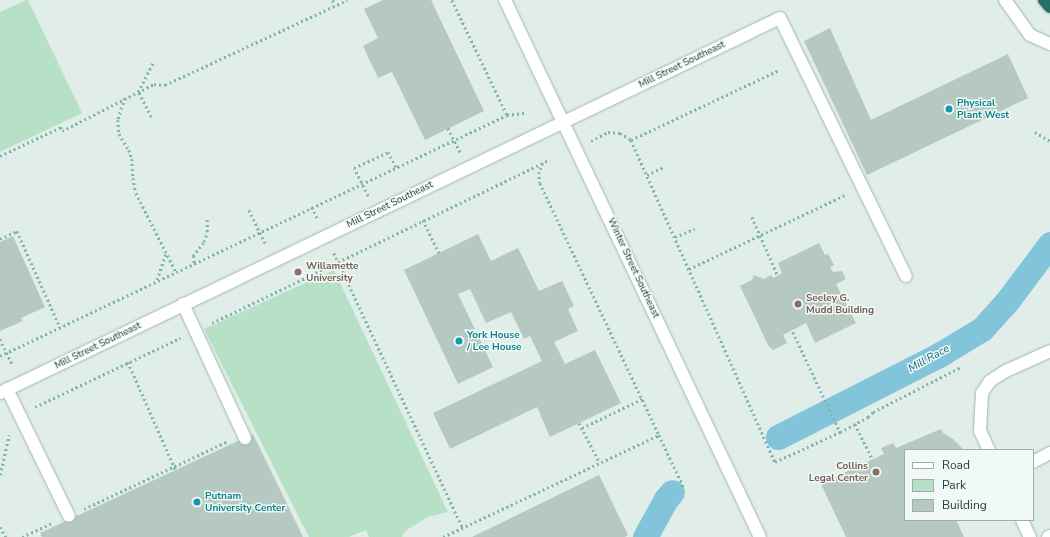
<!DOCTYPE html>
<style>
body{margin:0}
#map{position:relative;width:1050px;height:537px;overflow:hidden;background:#e0ede9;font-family:"Nunito Sans",sans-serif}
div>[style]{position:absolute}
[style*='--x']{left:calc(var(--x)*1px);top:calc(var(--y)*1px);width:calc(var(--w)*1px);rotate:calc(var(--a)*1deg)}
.green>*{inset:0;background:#b7e1c6}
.canal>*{height:25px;margin:-12.5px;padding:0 12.5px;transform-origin:12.5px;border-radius:12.5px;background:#82c4d9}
.building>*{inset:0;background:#b5c8c2}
.path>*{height:2.5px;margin-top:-1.25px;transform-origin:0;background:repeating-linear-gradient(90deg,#7db5a8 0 2px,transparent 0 5px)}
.roads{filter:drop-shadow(0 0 1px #a2b6b1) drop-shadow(0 0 1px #a2b6b1)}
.lane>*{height:12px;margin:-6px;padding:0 6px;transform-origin:6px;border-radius:6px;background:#fff}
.street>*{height:12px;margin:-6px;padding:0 6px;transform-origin:6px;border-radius:6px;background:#fff}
.secondary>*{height:12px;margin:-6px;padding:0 6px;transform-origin:6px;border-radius:6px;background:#fff}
.highway>*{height:12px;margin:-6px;padding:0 6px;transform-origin:6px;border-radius:6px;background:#276f67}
.dots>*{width:11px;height:11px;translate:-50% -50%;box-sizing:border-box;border:2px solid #f1f9f6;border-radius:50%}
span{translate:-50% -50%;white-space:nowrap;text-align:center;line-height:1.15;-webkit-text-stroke:3px #f1f9f6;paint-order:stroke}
.street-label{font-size:10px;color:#1f403a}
.culture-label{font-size:10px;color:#0d838f;font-weight:700}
.left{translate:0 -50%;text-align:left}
.education-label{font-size:10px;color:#785e54;font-weight:700}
.right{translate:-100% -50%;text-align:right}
.water-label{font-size:11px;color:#126683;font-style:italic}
.legend{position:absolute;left:904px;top:449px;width:130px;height:72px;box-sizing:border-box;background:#f1f9f6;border:1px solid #9dafab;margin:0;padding:5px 7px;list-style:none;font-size:12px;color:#1f403a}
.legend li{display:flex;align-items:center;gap:8px;height:20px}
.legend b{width:20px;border:1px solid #9dafab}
</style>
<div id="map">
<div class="green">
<div style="clip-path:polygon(26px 0,28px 0,82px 113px,0 152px,0 12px)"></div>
<div style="clip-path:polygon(334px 270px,448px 512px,428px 517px,405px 531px,402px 537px,369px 537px,366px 530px,349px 537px,309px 537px,204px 329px)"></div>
</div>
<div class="canal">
<div style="--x:778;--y:437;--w:181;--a:-27"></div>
<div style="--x:939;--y:355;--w:50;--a:-31.2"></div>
<div style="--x:982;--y:329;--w:39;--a:-48"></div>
<div style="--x:1008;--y:300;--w:70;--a:-53.1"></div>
<div style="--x:645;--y:537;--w:43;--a:-61.1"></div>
<div style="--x:666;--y:499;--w:9;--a:-49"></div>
</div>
<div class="building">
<div style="clip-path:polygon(383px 0,431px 0,484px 111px,425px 140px,392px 72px,378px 78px,363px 46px,378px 38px,364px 9px)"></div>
<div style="clip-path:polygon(830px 28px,871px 120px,1008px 54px,1028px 98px,867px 175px,804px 41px)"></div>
<div style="clip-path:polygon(478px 234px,491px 261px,518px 248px,539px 291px,562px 281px,574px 306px,568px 309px,578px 331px,554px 342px,565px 364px,595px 350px,621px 403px,550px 437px,537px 407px,450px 449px,433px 413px,542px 361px,530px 336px,524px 339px,511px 312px,486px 323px,470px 289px,458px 294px,493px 367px,458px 384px,404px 270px)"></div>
<div style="clip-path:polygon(13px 236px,45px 307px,21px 318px,23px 321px,0 331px,0 242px)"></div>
<div style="clip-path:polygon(819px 243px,825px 255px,828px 254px,834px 265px,830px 267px,833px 272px,842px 271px,846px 279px,836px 284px,856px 323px,815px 343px,806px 323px,783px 335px,787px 343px,773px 350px,768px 345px,740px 286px,752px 280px,754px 275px,764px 279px,771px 275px,773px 278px,782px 273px,778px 263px)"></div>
<div style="clip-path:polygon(941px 429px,943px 433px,953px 439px,964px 450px,905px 450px,905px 520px,956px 520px,964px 537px,846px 537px,821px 484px,884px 454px,881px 448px,893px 443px,896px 448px)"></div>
<div style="clip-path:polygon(253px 434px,303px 537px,42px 537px,40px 533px)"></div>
<div style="clip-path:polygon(599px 475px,628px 535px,625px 537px,472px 537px)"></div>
</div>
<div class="path">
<div style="--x:333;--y:0;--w:5;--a:68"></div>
<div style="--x:452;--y:0;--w:127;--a:64.4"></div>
<div style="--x:125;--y:98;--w:23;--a:108"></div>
<div style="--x:118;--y:120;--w:14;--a:86"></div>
<div style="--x:119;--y:134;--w:19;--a:58"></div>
<div style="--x:129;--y:150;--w:9;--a:72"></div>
<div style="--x:132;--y:159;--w:19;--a:87"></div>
<div style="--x:133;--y:178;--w:15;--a:79"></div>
<div style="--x:136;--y:193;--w:89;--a:63.1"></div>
<div style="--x:152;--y:116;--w:1;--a:135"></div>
<div style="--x:151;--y:117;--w:28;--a:-117"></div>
<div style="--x:138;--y:92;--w:33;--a:-63"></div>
<div style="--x:448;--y:128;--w:28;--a:63"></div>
<div style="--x:1035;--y:132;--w:17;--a:31"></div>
<div style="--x:631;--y:140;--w:164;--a:-25.3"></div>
<div style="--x:591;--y:141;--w:19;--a:-28"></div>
<div style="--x:608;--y:132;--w:12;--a:5"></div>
<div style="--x:620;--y:133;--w:13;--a:32"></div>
<div style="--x:631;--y:140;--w:353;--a:65.9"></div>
<div style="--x:775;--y:462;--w:72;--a:-24.8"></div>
<div style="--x:840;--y:432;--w:32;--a:-28"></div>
<div style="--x:868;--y:417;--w:7;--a:-45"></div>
<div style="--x:873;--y:412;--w:99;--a:-27.1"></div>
<div style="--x:0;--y:156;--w:68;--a:-25.4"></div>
<div style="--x:61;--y:127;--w:4;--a:76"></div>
<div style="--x:62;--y:131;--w:103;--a:-27.1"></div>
<div style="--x:154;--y:84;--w:11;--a:5"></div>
<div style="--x:165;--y:85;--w:201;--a:-25"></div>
<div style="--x:543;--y:163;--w:10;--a:114"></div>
<div style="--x:539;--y:172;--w:11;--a:85"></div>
<div style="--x:540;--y:183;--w:279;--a:64.7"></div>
<div style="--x:647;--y:175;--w:19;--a:-25"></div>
<div style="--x:368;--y:196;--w:31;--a:-117"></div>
<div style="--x:354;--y:168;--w:38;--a:-25"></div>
<div style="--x:388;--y:152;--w:17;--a:62"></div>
<div style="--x:312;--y:207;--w:14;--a:65"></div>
<div style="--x:249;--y:210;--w:39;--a:64"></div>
<div style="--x:752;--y:217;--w:64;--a:66.2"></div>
<div style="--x:423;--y:220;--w:37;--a:64"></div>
<div style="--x:675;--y:237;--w:21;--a:-23"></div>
<div style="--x:0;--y:239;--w:19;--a:-25"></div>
<div style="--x:17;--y:231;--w:105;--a:65.9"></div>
<div style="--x:334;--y:253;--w:304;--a:64.9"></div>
<div style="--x:194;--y:263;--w:7;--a:-98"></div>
<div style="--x:193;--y:256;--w:18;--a:-52"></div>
<div style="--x:204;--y:242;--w:10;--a:-73"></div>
<div style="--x:207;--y:232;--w:13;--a:-90"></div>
<div style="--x:689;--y:269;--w:175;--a:-25.4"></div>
<div style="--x:157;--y:280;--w:29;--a:-72"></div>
<div style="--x:212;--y:323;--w:374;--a:-25.8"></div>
<div style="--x:793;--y:332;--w:110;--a:64.8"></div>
<div style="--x:0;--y:339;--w:30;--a:64"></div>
<div style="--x:0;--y:356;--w:561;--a:-25.42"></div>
<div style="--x:507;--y:115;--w:17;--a:-7"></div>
<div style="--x:128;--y:362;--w:119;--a:66.2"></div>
<div style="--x:35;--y:407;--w:161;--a:-25.4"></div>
<div style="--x:579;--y:423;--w:45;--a:62.3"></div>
<div style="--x:855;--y:424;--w:40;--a:63.4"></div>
<div style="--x:582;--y:428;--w:67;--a:-25.8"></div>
<div style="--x:0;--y:475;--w:41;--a:-77.3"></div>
<div style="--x:84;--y:509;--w:159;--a:-25.3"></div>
<div style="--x:0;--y:527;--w:12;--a:59"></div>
<div style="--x:22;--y:537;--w:33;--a:-25"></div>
<div style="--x:443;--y:537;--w:239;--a:-25.3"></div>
<div style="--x:659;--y:435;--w:59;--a:64.7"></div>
</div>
<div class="roads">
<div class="lane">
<div style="--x:1005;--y:0;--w:43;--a:54.5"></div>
<div style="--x:1030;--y:35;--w:22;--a:24"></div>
<div style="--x:780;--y:18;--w:287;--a:64"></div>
<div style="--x:183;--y:304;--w:148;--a:65.2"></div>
<div style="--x:7;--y:389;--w:141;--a:64"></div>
<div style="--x:989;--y:450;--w:21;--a:-115"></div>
<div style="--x:980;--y:431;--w:38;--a:-87"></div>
<div style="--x:982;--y:393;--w:14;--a:-56"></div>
<div style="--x:990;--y:381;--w:19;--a:-32"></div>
<div style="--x:1006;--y:371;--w:48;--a:-24.4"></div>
<div style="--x:1033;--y:462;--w:19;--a:-28"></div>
<div style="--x:1022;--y:520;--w:19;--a:65"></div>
<div style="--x:1048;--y:537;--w:2;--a:-27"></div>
</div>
<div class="street">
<div style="--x:0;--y:393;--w:865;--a:-25.68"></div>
</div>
<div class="secondary">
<div style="--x:505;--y:0;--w:594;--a:64.6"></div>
</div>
<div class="highway">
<div style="--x:1044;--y:0;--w:9;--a:49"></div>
</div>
</div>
<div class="dots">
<div style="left:949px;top:109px;background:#0f9aa8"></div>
<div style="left:298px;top:272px;background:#8d6e63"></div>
<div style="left:798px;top:304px;background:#8d6e63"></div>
<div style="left:459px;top:341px;background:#0f9aa8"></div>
<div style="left:876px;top:472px;background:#8d6e63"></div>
<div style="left:197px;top:502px;background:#0f9aa8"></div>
</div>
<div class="street-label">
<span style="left:682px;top:65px;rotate:-26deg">Mill Street Southeast</span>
<span style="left:390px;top:205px;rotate:-26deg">Mill Street Southeast</span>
<span style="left:633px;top:268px;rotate:65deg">Winter Street Southeast</span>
<span style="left:98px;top:346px;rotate:-26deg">Mill Street Southeast</span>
</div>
<div class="culture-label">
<span class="left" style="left:957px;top:109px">Physical<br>Plant West</span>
<span class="left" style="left:467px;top:341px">York House<br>/ Lee House</span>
<span class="left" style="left:205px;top:502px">Putnam<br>University Center</span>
</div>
<div class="education-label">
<span class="left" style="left:306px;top:272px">Willamette<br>University</span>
<span class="left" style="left:806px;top:304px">Seeley G.<br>Mudd Building</span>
<span class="right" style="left:868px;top:472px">Collins<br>Legal Center</span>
</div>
<div class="water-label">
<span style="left:929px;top:359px;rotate:-29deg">Mill Race</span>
</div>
<ul class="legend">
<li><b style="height:5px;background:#fff"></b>Road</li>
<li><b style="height:11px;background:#b7e1c6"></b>Park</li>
<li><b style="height:11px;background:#b5c8c2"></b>Building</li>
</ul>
</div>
